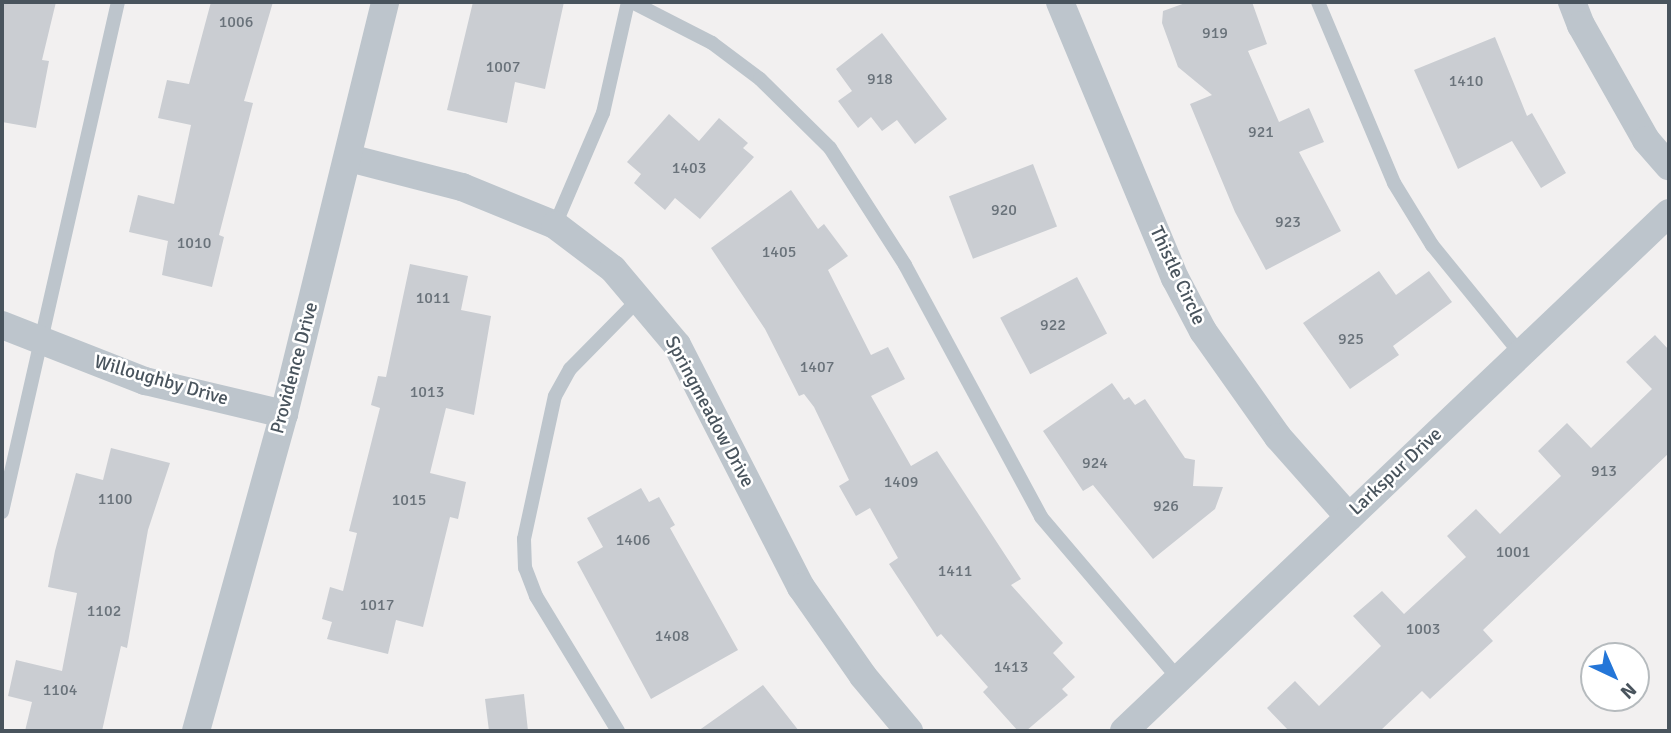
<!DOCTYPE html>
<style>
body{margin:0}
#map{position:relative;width:1671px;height:733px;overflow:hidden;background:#f2f0f0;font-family:Signika,sans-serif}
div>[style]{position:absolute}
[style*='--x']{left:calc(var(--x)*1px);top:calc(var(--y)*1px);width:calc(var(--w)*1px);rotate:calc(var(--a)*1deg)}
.building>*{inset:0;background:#cacdd2;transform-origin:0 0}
.lane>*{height:14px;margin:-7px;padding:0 7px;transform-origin:7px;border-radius:7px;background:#bdc5cc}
.street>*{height:28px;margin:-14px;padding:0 14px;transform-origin:14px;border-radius:14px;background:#bdc5cc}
span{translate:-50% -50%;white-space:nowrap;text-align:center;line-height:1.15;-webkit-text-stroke:5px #fff;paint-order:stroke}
.number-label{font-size:16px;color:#69727a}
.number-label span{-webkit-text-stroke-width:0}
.street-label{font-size:19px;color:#49545d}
.frame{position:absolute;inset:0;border:4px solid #49545d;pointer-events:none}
.north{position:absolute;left:1580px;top:642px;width:70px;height:70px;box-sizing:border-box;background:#fff;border:2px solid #b6bbbe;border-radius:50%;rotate:136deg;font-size:19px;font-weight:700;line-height:28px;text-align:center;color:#49545d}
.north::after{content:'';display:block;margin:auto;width:24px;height:32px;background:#2476d8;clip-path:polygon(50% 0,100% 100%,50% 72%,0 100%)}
</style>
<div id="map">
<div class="building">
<div style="clip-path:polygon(2px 2px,56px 2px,42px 60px,49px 61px,36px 128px,2px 122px)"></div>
<div style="clip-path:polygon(211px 2px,273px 2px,244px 101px,253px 103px,219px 235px,224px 237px,212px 287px,162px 275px,168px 241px,129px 232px,138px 195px,174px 204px,191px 125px,158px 118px,167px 80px,189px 84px)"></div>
<div style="clip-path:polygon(473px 2px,564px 2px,545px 89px,515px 82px,507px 123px,447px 110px)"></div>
<div style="clip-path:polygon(1188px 2px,1252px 2px,1267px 44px,1248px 51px,1279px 122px,1309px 108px,1324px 142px,1299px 152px,1341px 231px,1266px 270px,1235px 212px,1190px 104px,1212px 95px,1178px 67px,1162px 23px,1163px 11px)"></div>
<div style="clip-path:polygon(882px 33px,947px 119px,915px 144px,897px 120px,882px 131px,871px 117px,858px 128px,838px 101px,852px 91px,836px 69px)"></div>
<div style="clip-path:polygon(1495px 37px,1527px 116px,1532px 113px,1566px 173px,1541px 188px,1512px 141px,1458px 169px,1414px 70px)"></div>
<div style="clip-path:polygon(669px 114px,699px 141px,719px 118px,748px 143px,743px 148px,754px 157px,700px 219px,675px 198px,665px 210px,634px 183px,641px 174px,627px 162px)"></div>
<div style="left:1033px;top:164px;width:67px;height:90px;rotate:69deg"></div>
<div style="clip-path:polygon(791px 190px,818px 229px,824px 224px,848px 256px,828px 270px,871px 355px,888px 347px,905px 379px,871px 396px,911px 466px,937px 451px,1021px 579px,1011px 585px,1063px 643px,1053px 653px,1075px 677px,1062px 689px,1068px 695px,1026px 731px,1018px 731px,983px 692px,988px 687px,941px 634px,937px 637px,889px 564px,898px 558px,870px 508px,856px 516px,839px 486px,849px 480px,814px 407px,804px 394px,799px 396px,765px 329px,711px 248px)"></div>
<div style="clip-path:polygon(410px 264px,468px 276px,461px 310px,491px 316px,474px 415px,446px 408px,430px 473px,466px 482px,458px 519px,450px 517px,423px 627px,396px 620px,388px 654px,327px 639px,332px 622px,322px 619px,330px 587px,343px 591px,357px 533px,349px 531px,380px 408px,371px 405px,378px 376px,386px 377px)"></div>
<div style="clip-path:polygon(1379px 271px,1396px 295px,1429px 271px,1452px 302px,1393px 346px,1399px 355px,1350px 389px,1303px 323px)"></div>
<div style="left:1077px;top:277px;width:64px;height:87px;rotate:62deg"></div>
<div style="clip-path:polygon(1655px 335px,1669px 350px,1669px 453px,1483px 630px,1493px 641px,1430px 699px,1422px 691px,1380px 731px,1289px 731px,1267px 708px,1295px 681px,1319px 706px,1381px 646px,1353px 616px,1382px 591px,1404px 614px,1466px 557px,1447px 536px,1476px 509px,1500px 534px,1561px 476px,1538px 451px,1567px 423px,1591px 448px,1652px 389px,1626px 362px)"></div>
<div style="clip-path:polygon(1112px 383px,1124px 400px,1129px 397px,1135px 405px,1145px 399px,1185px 458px,1195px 460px,1193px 486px,1223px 487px,1215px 509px,1153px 559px,1093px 485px,1083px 491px,1043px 431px)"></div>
<div style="clip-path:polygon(111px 448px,170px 463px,148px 530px,127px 648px,121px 646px,102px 731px,25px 731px,32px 702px,8px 696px,16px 660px,62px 671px,77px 593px,48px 587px,55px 551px,76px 473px,103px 480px)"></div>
<div style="clip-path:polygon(641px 488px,649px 502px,659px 497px,675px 525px,670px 528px,738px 650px,651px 699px,577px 562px,603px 547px,587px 518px)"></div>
<div style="clip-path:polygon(763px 685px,799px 731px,698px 731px,756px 690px)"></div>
<div style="clip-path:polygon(524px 694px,528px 731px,489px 731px,485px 699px)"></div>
</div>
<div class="lane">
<div style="--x:632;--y:2;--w:90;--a:27.1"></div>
<div style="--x:712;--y:43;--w:60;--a:36.9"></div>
<div style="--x:760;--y:79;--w:98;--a:44.6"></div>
<div style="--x:830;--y:148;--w:139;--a:57.3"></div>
<div style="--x:905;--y:265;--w:286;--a:61.6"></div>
<div style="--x:1041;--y:517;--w:213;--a:49.6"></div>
<div style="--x:1318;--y:2;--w:196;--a:67.2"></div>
<div style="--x:1394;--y:183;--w:73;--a:58.5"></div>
<div style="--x:1432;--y:245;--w:141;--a:50.8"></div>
<div style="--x:555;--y:225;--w:122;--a:-66.8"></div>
<div style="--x:603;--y:113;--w:114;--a:-77.3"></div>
<div style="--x:2;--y:512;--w:523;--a:-77.19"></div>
<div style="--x:618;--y:731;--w:158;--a:-121.3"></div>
<div style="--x:536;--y:596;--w:30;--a:-111"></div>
<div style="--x:525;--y:568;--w:29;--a:-92"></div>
<div style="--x:524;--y:539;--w:146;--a:-77.8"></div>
<div style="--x:555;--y:396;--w:31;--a:-61"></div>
<div style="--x:570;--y:369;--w:97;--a:-45.4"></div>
</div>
<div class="street">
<div style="--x:1060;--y:2;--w:299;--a:67.4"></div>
<div style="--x:1175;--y:278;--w:60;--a:62.2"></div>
<div style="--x:1203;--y:331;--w:130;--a:54.7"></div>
<div style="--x:1278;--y:437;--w:107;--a:48.4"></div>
<div style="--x:1572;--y:2;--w:25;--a:69"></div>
<div style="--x:1581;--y:25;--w:132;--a:60.5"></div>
<div style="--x:1646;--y:140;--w:35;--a:49"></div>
<div style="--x:349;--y:158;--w:117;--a:14.4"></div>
<div style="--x:462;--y:187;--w:100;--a:22.2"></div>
<div style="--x:555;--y:225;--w:73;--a:37.2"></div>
<div style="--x:613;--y:269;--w:99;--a:49.9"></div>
<div style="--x:677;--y:345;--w:272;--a:62.9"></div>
<div style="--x:801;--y:587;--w:108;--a:55.1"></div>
<div style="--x:863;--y:676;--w:72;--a:50.1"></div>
<div style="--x:2;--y:325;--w:154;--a:21.4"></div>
<div style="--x:145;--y:381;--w:143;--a:13.4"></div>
<div style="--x:196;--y:731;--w:329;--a:-74.5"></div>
<div style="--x:284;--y:414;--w:424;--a:-76.2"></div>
<div style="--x:1124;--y:731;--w:752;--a:-43.55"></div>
</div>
<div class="number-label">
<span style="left:236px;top:22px">1006</span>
<span style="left:1215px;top:33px">919</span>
<span style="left:503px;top:67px">1007</span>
<span style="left:880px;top:79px">918</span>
<span style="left:1466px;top:81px">1410</span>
<span style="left:1261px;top:132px">921</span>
<span style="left:689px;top:168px">1403</span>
<span style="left:1004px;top:210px">920</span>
<span style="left:1288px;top:222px">923</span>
<span style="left:194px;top:243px">1010</span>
<span style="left:779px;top:252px">1405</span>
<span style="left:433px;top:298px">1011</span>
<span style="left:1053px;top:325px">922</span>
<span style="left:1351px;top:339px">925</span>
<span style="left:817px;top:367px">1407</span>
<span style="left:427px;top:392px">1013</span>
<span style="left:1095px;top:463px">924</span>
<span style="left:1604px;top:471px">913</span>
<span style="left:901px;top:482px">1409</span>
<span style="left:115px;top:499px">1100</span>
<span style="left:409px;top:500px">1015</span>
<span style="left:1166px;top:506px">926</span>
<span style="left:633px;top:540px">1406</span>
<span style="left:1513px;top:552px">1001</span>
<span style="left:955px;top:571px">1411</span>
<span style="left:377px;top:605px">1017</span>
<span style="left:104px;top:611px">1102</span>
<span style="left:1423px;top:629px">1003</span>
<span style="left:672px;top:636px">1408</span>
<span style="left:1011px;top:667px">1413</span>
<span style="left:60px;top:690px">1104</span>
</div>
<div class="street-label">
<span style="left:1177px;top:276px;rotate:65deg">Thistle Circle</span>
<span style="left:295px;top:368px;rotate:-75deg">Providence Drive</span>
<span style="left:161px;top:381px;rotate:16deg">Willoughby Drive</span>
<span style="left:709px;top:412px;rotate:62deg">Springmeadow Drive</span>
<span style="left:1396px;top:472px;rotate:-43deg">Larkspur Drive</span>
</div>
<div class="frame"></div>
<div class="north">N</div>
</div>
